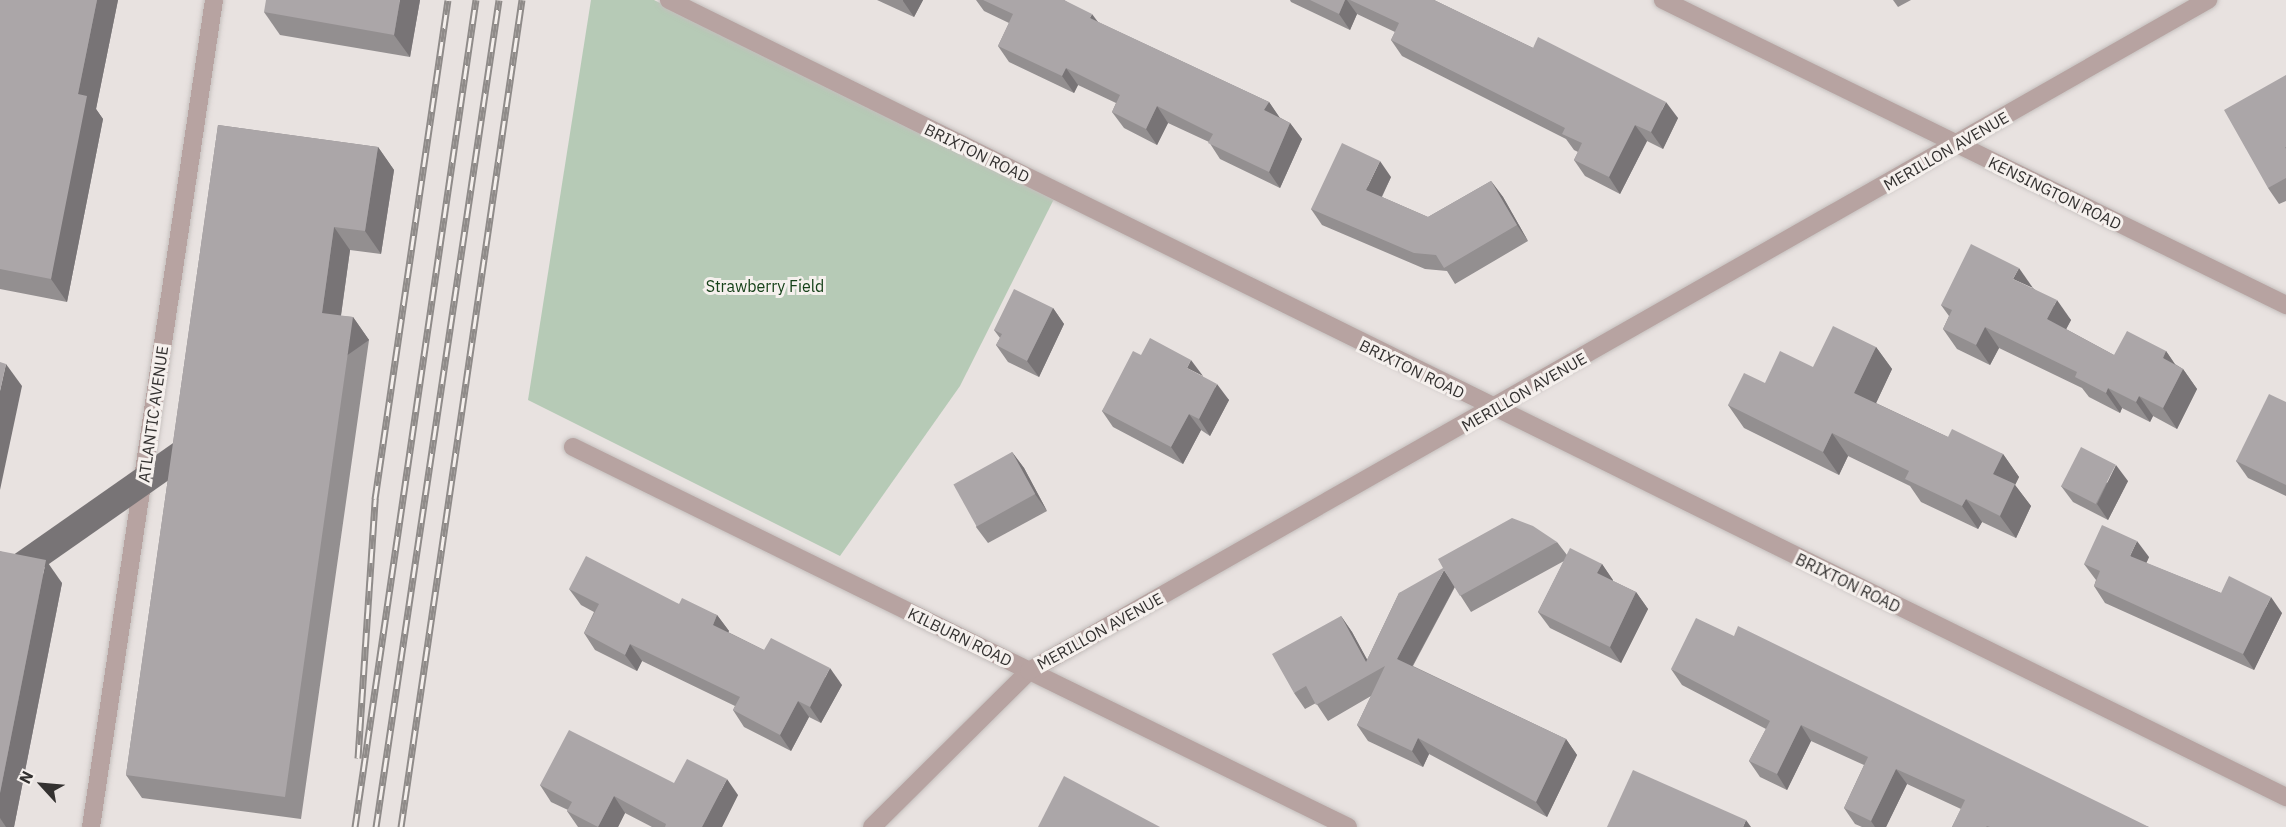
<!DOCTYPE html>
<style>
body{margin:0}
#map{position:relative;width:2286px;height:827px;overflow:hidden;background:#e8e2e0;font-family:"IBM Plex Sans",sans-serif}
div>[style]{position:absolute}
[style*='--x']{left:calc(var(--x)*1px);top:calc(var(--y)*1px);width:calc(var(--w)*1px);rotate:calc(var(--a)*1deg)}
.green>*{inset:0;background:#b6cab6}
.roads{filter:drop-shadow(0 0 2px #c4bfbd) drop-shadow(0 0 2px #c4bfbd)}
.minor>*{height:18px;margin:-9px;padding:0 9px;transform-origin:9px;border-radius:9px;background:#b7a3a1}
.rail>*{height:7px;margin-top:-3.5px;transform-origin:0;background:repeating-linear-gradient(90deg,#f5f0ed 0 14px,#8f8b89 0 28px);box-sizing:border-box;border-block:2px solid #8f8b89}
.wall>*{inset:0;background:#938f90}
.shaded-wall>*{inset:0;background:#787476;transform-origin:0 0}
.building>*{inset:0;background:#aba6a8;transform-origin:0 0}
span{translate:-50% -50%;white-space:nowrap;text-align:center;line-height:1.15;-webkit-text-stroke:6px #f5f0ed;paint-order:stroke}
.street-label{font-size:16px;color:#333130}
.park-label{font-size:16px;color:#164119}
.north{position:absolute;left:12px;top:755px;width:60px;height:60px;-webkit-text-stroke:4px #f5f0ed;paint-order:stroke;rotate:296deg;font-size:16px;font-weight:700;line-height:24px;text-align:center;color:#333130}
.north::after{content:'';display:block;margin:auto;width:21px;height:27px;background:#333130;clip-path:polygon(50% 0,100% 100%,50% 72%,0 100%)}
</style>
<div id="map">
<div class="green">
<div style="clip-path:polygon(591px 0,654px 0,1054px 199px,960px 386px,840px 556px,528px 400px)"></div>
</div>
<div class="roads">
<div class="minor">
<div style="--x:669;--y:0;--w:1803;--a:26.24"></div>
<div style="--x:1663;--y:0;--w:694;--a:26.08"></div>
<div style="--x:573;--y:447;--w:863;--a:26.12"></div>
<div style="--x:91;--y:827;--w:836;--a:-81.54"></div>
<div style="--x:872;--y:827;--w:221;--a:-44.8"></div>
<div style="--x:1029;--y:671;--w:1357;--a:-29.65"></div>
</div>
</div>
<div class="rail">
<div style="--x:358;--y:758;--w:260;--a:-86.2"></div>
<div style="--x:375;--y:499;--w:504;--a:-81.68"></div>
<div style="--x:355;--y:827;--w:836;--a:-81.68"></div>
<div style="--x:376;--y:827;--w:836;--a:-81.54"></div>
<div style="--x:401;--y:827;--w:836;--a:-81.68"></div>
</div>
<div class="wall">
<div style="clip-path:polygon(0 0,118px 0,96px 109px,103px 119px,67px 302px,0 289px)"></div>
<div style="clip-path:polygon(420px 0,410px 57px,280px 35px,264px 12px)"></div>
<div style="clip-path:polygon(877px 0,923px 0,914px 17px)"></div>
<div style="clip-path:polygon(976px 0,1064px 0,1098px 22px,1269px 102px,1279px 117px,1290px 123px,1302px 139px,1280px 188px,1220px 159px,1209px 142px,1168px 123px,1157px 145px,1124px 128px,1112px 112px,1116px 103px,1078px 85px,1074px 93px,1009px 62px,998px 46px,1009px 23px,984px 11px)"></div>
<div style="clip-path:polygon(1290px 0,1434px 0,1678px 118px,1663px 149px,1647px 141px,1620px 194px,1585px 176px,1574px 160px,1578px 152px,1574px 150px,1566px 139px,1402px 56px,1391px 40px,1395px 32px,1357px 14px,1350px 30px,1291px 2px)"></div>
<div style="clip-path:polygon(1893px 0,1911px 0,1898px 7px)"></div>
<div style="clip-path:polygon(2286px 75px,2286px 201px,2279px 204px,2268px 188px)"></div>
<div style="clip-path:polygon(218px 125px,378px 147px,394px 170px,381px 254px,350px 250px,341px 316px,353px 317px,369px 340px,301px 819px,142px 798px,126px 775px)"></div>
<div style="clip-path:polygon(1391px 177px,1382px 197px,1428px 217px,1491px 181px,1503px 197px,1528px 241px,1455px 284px,1447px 271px,1425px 269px,1322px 225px,1311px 209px)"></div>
<div style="clip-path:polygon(2033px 288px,2071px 320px,2066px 329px,2114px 355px,2166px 351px,2175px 364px,2183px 369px,2197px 389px,2177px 429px,2153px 416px,2150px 422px,2122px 408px,2120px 413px,2089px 397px,2082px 388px,1999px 348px,1990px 365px,1957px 349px,1943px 329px,1949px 316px,1941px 305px)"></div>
<div style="clip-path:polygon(1053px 308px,1064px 324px,1039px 377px,1008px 362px,996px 345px,1000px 338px,994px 330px)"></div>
<div style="clip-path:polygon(1876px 347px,1892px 369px,1876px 403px,1948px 437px,2003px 454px,2019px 477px,2015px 485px,2031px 506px,2016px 538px,1982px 522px,1978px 529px,1921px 502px,1910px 486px,1848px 456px,1839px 475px,1744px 428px,1728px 405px,1813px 367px)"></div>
<div style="clip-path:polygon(1141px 355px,1202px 376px,1229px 400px,1210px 436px,1201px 430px,1183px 464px,1113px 427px,1102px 411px)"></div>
<div style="clip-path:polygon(2286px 402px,2286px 496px,2248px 478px,2236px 461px)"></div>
<div style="clip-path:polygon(1012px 452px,1024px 468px,1047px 511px,988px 543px,976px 527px)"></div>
<div style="clip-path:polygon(2128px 481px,2108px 520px,2073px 502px,2061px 486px)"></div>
<div style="clip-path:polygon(1557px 542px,1567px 555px,1602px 564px,1613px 581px,1636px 592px,1648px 609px,1621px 663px,1550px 628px,1538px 612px,1564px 561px,1471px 612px,1455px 587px,1413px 666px,1566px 739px,1577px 755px,1547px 817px,1429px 754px,1423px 767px,1368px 741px,1357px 725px,1371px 696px,1328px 721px,1316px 703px,1305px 709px,1294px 693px,1341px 616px,1352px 632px,1367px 660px,1399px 593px)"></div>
<div style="clip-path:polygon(0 551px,62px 583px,14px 827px,0 827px)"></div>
<div style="clip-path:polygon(2149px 557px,2146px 563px,2221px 593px,2282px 613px,2254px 670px,2105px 603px,2094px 586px,2096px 580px,2084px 564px)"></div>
<div style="clip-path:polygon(569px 589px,679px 604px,717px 615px,729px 631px,728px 632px,764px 650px,842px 685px,821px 723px,809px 717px,791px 751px,744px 727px,733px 710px,735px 706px,642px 661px,637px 671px,595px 650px,584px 633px,594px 612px,581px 605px)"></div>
<div style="clip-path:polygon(1671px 669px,2149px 827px,1952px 827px,1961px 809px,1907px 784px,1886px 827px,1862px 827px,1855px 824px,1844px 808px,1864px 765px,1811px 741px,1787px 790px,1760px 777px,1749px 761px,1766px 729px,1682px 685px)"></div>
<div style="clip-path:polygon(674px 783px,738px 795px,722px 827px,652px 827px,625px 813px,618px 827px,578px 827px,567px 811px,568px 810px,551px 802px,540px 785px)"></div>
</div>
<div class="shaded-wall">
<div style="clip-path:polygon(97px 0,118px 0,96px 109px,103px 119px,67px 302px,51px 279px,78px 94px)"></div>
<div style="clip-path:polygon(400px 0,420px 0,410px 57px,394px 35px)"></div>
<div style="clip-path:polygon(903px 0,923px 0,914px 17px,903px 1px)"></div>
<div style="clip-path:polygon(1345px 0,1347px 0,1357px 14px,1350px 30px,1339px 14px)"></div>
<div style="clip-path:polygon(1092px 14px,1104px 30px,1090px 18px)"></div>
<div style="clip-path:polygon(1066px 68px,1078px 85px,1074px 93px,1062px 76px)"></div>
<div style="clip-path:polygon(1269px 102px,1280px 118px,1264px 110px)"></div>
<div style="clip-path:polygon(1666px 102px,1678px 118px,1663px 149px,1651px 132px)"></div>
<div style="clip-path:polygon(1157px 106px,1168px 123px,1157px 145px,1146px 129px)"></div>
<div style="clip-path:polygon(1290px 123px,1302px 139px,1280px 188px,1269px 172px)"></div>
<div style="clip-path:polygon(1635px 125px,1647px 141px,1620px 194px,1609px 177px)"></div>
<div style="clip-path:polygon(378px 147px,394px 170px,381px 254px,365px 231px)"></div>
<div style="clip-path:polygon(1380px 161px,1391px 177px,1377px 206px,1366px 190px)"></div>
<div style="clip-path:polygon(1491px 181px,1503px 197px,1528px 241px,1517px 225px)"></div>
<div style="clip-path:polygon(334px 227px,350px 250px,338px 336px,322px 313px)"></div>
<div style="clip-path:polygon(2019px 268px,2033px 288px,2013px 279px)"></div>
<div style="clip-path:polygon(2057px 300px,2071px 320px,2061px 339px,2047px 319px)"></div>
<div style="clip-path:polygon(1053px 308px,1064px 324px,1039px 377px,1027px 361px)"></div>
<div style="left:353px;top:317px;width:28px;height:485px;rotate:55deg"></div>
<div style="clip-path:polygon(1985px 327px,1999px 348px,1990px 365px,1976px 345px)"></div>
<div style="clip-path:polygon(1876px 347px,1892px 369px,1870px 416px,1854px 393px)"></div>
<div style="clip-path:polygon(2166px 351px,2180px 372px,2163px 358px)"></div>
<div style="clip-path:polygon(1191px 360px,1203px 376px,1187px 368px)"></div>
<div style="clip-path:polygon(6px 364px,22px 386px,0 490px,0 391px)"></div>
<div style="clip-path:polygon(2183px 369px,2197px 389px,2177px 429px,2163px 408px)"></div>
<div style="clip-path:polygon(1217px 384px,1229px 400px,1210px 436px,1199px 419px)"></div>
<div style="clip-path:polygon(2108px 388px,2122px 408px,2120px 413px,2106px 393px)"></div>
<div style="clip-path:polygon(2139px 396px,2153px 416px,2150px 422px,2136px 402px)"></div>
<div style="clip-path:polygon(1189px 414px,1201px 430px,1183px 464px,1171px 447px)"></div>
<div style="clip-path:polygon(1832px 433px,1848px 456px,1839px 475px,1823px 452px)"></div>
<div style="clip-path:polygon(1012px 452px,1024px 468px,1047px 511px,1035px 494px)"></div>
<div style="clip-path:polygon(2003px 454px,2019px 477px,2015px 485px,2031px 506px,2016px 538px,2000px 516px,1993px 474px)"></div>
<div style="clip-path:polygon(2116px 465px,2128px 481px,2108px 520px,2097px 504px)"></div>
<div style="clip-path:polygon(1966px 499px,1982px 522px,1978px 529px,1962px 506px)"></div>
<div style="clip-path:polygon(2137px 541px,2149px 557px,2142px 573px,2130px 556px)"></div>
<div style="clip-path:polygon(46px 560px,62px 583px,14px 827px,6px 827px,0 818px,0 793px)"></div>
<div style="clip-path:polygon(1602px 564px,1613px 580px,1609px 590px,1597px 573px)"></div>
<div style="clip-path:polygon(1444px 570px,1455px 586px,1408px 674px,1397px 659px)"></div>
<div style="clip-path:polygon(1636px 592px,1648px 609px,1621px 663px,1610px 647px)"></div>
<div style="clip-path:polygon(2271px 597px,2282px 613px,2254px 670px,2243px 654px)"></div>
<div style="clip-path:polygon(717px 615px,729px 631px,724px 641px,713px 625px)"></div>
<div style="clip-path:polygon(1341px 616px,1352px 632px,1374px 672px,1366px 662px)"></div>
<div style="clip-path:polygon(630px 644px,642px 661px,637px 671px,625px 655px)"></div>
<div style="clip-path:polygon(830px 668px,842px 685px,821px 723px,810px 707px)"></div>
<div style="clip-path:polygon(798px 701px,809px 717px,791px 751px,780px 735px)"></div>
<div style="clip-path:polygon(1801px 725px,1811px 741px,1787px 790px,1777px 774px)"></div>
<div style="clip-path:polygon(1418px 738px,1429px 754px,1423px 767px,1412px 751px)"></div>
<div style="clip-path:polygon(1566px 739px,1577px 755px,1547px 817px,1536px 802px)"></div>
<div style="clip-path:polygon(1896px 769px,1907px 784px,1886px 827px,1875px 827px,1871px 821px)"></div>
<div style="clip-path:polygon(727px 779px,738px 795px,722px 827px,702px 827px)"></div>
<div style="clip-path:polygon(614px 796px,625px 813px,618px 827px,598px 827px)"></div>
<div style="clip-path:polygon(1746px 820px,1751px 827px,1743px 827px)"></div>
</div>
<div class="building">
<div style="clip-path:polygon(0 0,97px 0,78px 94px,87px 96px,51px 279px,0 269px)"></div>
<div style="clip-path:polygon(266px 0,400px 0,394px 35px,264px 12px)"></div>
<div style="clip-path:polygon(983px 0,1064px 0,1092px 14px,1090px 18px,1269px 102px,1264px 110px,1290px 123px,1269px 172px,1208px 143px,1213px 134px,1157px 106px,1146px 129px,1112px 112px,1120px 95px,1066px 68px,1062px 76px,998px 46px,1013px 14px)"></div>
<div style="clip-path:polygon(1310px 0,1345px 0,1339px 14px)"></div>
<div style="clip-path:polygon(1350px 0,1434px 0,1533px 48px,1538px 37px,1666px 102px,1651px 132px,1635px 125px,1609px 177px,1574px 160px,1582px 143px,1562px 134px,1565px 128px,1391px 40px,1399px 23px)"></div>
<div style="clip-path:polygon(2286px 75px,2286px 147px,2285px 147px,2286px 149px,2286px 178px,2268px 188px,2224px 110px)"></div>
<div style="clip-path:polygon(218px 125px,378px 147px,365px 231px,334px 227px,322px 313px,353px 317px,285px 797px,126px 775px)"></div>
<div style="clip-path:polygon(1342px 143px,1380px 161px,1366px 190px,1428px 217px,1491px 181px,1517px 225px,1444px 268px,1436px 255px,1414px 253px,1311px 209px)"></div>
<div style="clip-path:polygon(1971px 244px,2019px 268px,2013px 279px,2057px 300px,2047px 319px,2114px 355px,2127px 331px,2166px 351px,2163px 358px,2183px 369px,2163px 408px,2139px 396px,2136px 402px,2108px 388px,2106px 393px,2075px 377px,2077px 372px,1985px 327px,1976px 345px,1943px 329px,1952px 310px,1941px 305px)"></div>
<div style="clip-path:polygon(1014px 289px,1053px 308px,1027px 361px,996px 345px,1002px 334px,994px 330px)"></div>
<div style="clip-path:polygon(1833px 326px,1876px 347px,1854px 393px,1948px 437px,1952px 429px,2003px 454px,1993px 474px,2015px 484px,2000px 516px,1966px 499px,1962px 506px,1905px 479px,1909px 471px,1832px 433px,1823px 452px,1728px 405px,1744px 373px,1765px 383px,1780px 351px,1813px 367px)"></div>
<div style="clip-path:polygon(1150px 338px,1191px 360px,1187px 368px,1217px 384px,1199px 419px,1189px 414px,1171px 447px,1102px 411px,1133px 351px,1141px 355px)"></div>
<div style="clip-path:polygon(0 362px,6px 364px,0 391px)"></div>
<div style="clip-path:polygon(2269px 394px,2286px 402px,2286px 485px,2236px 461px)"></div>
<div style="left:2081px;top:447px;width:39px;height:44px;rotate:27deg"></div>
<div style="left:1012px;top:452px;width:48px;height:67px;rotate:61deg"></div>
<div style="clip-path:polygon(1512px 518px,1533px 526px,1557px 542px,1460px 596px,1444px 570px,1397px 659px,1566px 739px,1536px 802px,1418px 738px,1412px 751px,1357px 725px,1385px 666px,1316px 705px,1306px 686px,1294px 693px,1272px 654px,1341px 616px,1366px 662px,1399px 593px,1443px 568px,1438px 559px)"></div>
<div style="clip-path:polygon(2102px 525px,2137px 541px,2130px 556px,2221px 593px,2229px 576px,2271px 597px,2243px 654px,2094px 586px,2100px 571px,2084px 564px)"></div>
<div style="clip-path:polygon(1570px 548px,1602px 564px,1597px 573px,1636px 592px,1610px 647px,1538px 612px)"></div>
<div style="clip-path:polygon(0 551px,46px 560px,0 793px)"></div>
<div style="clip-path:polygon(586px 556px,679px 604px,682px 598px,717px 615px,713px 625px,764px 650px,771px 638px,830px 668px,810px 707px,798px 701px,780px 735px,733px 710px,740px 697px,630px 644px,625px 655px,584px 633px,599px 604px,569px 589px)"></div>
<div style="clip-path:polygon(1696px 618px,1734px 636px,1738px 626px,2149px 827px,1990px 827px,1987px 826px,1986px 827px,1952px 827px,1965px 800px,1896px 769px,1871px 821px,1844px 808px,1868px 757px,1801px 725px,1777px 774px,1749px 761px,1770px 721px,1671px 669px)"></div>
<div style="clip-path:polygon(569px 730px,674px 783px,687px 759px,727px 779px,702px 827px,665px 827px,666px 824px,614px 796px,598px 827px,567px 811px,572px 802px,540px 785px)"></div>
<div style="clip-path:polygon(1633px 770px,1746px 820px,1743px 827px,1607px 827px)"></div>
<div style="clip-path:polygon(1064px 776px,1160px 827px,1038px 827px)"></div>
</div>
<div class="street-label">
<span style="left:1946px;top:151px;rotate:-30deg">MERILLON AVENUE</span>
<span style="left:977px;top:153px;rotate:26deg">BRIXTON ROAD</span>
<span style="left:2055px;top:193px;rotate:26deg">KENSINGTON ROAD</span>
<span style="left:1412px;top:369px;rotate:26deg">BRIXTON ROAD</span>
<span style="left:1524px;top:392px;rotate:-30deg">MERILLON AVENUE</span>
<span style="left:153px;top:414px;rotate:-82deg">ATLANTIC AVENUE</span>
<span style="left:1848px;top:583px;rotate:26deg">BRIXTON ROAD</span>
<span style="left:1100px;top:631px;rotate:-29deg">MERILLON AVENUE</span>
<span style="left:960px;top:637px;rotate:26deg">KILBURN ROAD</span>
</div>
<div class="park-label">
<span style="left:765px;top:286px">Strawberry Field</span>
</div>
<div class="north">N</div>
</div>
